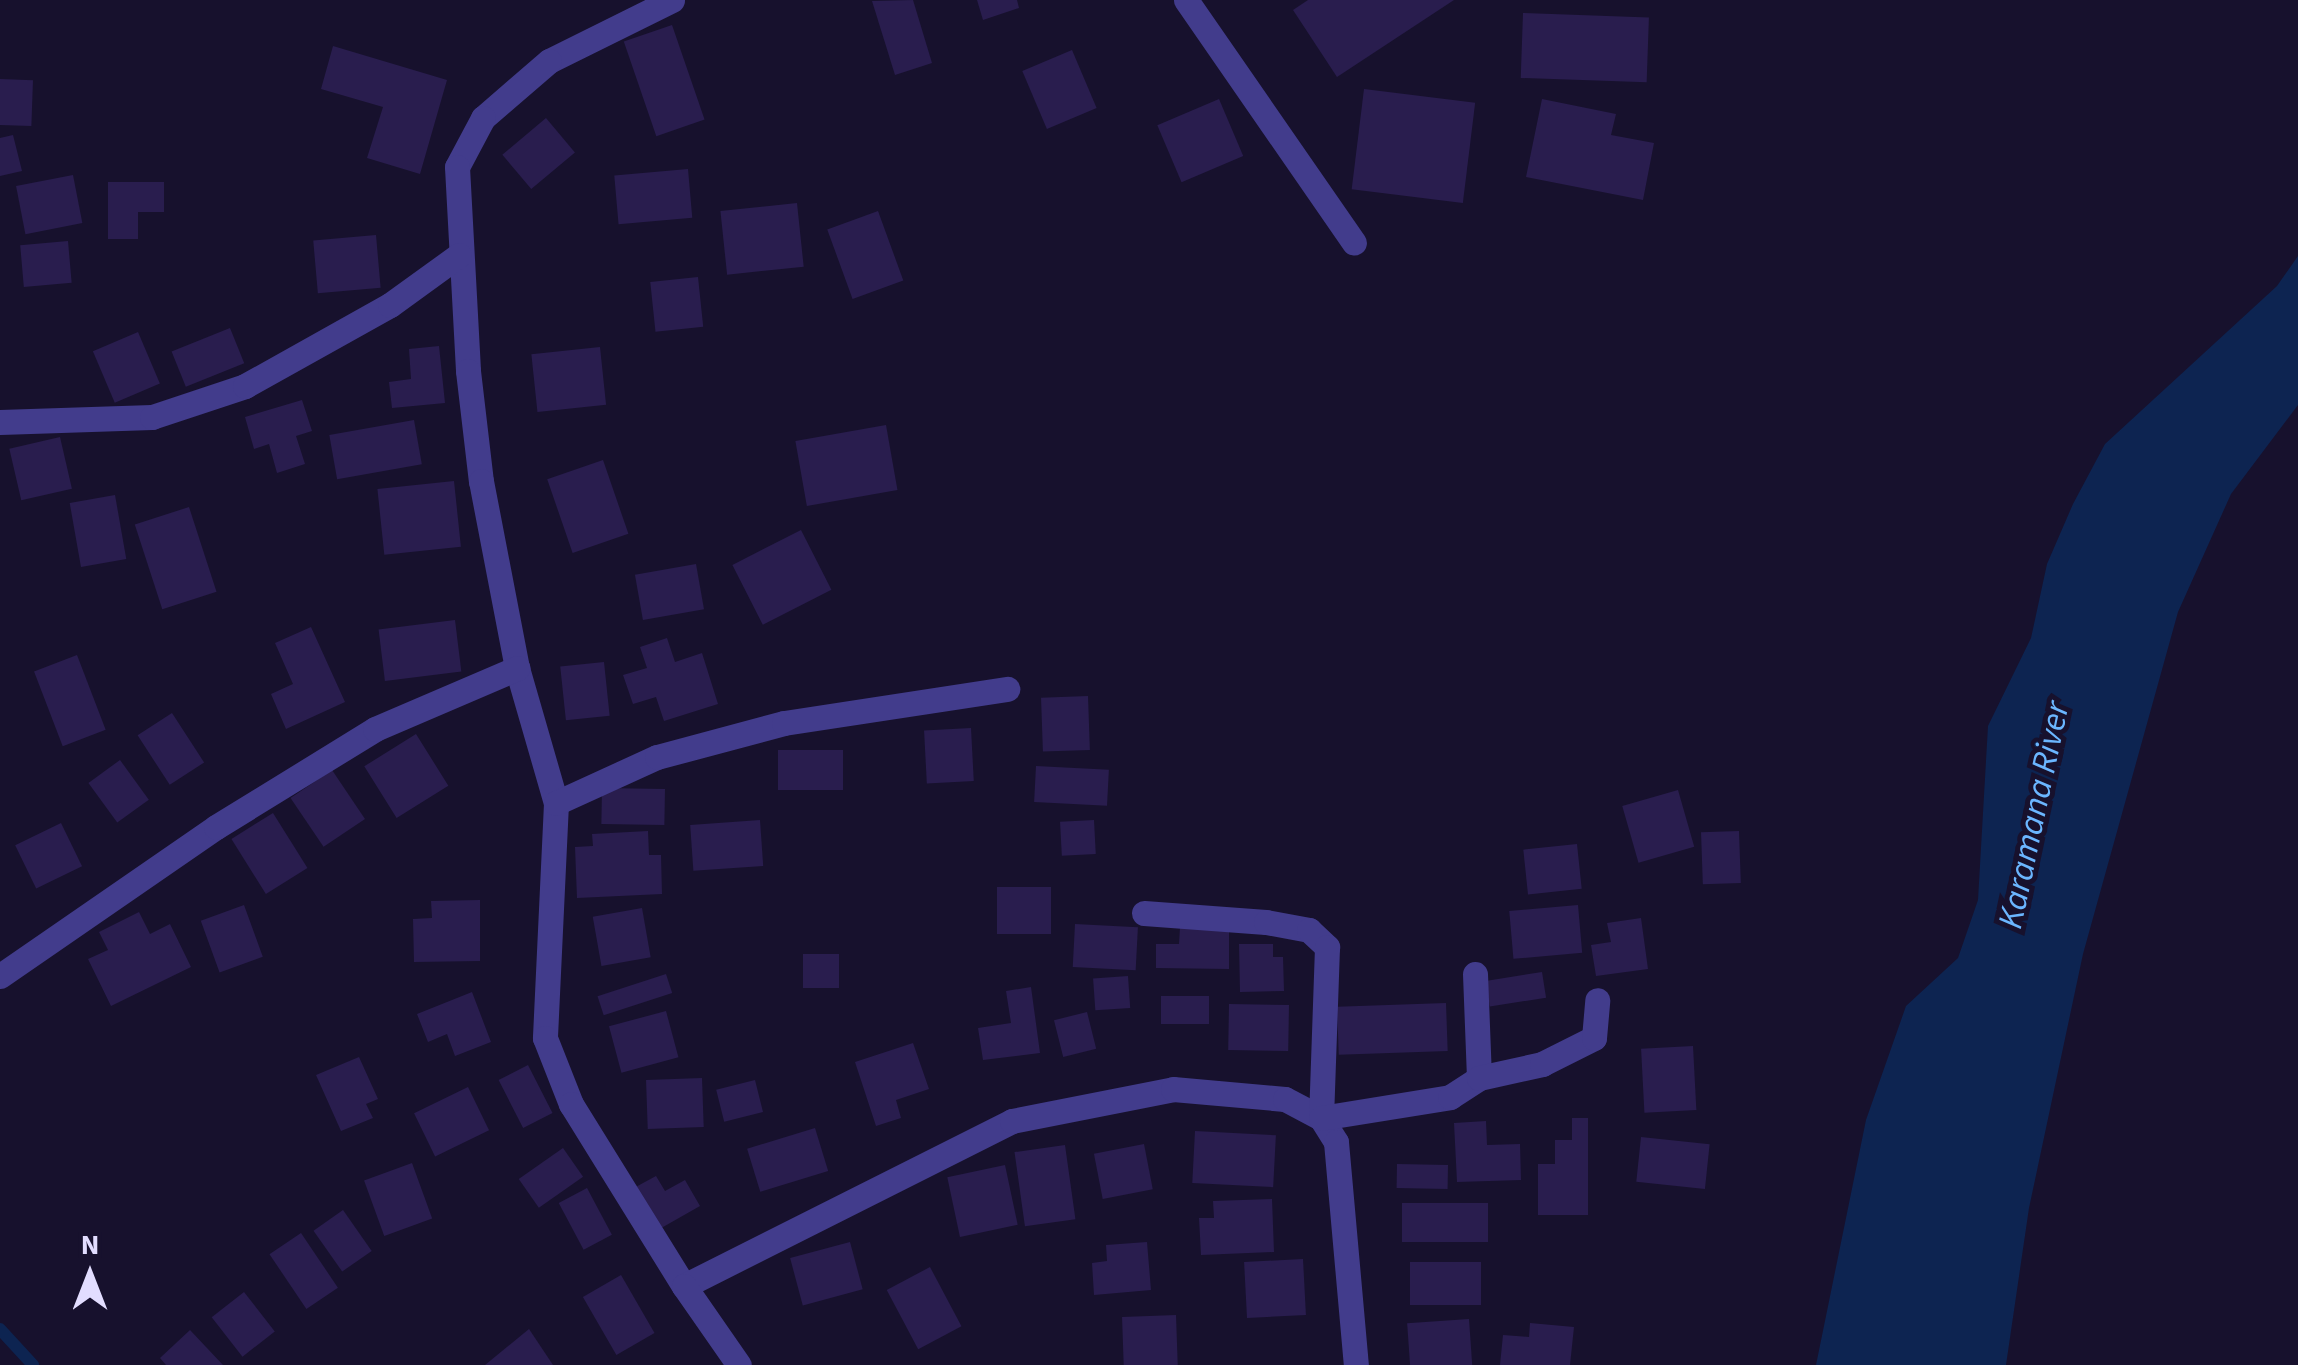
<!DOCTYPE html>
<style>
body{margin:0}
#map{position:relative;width:2298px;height:1365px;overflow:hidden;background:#17112d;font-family:"Source Sans 3",sans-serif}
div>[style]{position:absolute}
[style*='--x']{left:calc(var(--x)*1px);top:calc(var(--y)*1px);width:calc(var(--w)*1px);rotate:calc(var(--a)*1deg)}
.water>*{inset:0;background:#0d2451}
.stream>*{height:12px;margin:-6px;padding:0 6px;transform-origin:6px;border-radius:6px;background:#0d2451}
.building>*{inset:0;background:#291d4e;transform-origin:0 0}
.minor>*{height:25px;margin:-12.5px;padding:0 12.5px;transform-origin:12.5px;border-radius:12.5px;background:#423c8c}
span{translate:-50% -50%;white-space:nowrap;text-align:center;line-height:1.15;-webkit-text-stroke:10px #17112d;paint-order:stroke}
.water-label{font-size:35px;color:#6bb6ff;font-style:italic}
.north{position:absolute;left:40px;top:1225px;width:100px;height:100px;-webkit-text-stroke:8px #17112d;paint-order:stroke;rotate:0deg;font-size:28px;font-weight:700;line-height:40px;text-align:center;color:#e2ddff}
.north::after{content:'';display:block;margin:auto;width:35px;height:45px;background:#e2ddff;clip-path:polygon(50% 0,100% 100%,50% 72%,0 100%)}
</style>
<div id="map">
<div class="water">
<div style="clip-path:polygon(2298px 256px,2298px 405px,2231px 494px,2178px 612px,2083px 954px,2029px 1208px,2006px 1365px,1816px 1365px,1866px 1120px,1906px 1006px,1958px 958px,1978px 900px,1988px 726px,2031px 638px,2047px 564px,2073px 504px,2105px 444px,2277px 286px)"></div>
</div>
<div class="stream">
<div style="--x:0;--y:1329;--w:49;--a:47.5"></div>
</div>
<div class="building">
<div style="clip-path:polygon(913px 0,932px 63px,895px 75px,872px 1px)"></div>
<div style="clip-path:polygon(977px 0,1017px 0,1019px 8px,983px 20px)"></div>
<div style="clip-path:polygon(1308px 0,1454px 0,1337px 77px,1293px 10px)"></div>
<div style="left:1523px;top:13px;width:126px;height:65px;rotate:2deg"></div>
<div style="left:672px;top:25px;width:100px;height:51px;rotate:71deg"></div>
<div style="clip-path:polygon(333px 46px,447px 80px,420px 174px,367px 158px,383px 107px,321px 89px)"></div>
<div style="left:1072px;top:50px;width:63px;height:54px;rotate:67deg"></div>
<div style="left:0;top:79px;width:33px;height:46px;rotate:2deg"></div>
<div style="left:1364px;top:89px;width:112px;height:101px;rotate:7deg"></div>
<div style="left:1219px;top:99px;width:62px;height:67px;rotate:67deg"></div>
<div style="clip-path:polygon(1542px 99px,1616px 114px,1611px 135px,1654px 143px,1643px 200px,1526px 177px)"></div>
<div style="left:546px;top:118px;width:45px;height:57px;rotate:50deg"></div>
<div style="clip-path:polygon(13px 135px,22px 171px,0 176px,0 138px)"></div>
<div style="left:688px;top:169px;width:49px;height:74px;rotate:85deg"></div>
<div style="left:73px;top:175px;width:49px;height:58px;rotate:79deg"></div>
<div style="clip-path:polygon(108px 182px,164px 182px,164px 212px,138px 212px,138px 239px,108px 239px)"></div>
<div style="left:797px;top:203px;width:64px;height:77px;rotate:84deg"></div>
<div style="left:878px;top:211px;width:74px;height:54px;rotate:70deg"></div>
<div style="left:376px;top:235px;width:53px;height:63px;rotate:85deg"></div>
<div style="left:68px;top:241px;width:42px;height:48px;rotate:85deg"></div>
<div style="left:698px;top:277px;width:50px;height:48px;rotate:84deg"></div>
<div style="left:230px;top:328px;width:38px;height:63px;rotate:68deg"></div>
<div style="left:138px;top:332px;width:56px;height:49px;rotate:67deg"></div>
<div style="clip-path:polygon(439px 346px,445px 403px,392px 408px,389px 382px,411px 379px,409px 349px)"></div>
<div style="left:600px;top:347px;width:58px;height:69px;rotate:84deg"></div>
<div style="clip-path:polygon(302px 400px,312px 431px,296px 436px,305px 464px,277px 473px,269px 444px,254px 449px,245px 417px)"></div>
<div style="left:414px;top:420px;width:45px;height:86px;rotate:80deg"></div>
<div style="left:886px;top:425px;width:66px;height:92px;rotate:80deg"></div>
<div style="left:60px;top:437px;width:53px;height:52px;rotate:77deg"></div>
<div style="left:603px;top:460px;width:78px;height:59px;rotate:71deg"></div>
<div style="left:454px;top:481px;width:66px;height:77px;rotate:84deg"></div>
<div style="left:115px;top:495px;width:65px;height:46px;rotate:80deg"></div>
<div style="left:189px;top:507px;width:89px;height:57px;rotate:72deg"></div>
<div style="left:801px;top:530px;width:67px;height:77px;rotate:63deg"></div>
<div style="left:696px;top:564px;width:46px;height:62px;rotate:80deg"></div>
<div style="left:455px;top:620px;width:52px;height:77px;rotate:83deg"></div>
<div style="clip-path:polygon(311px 627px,345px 702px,286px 729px,271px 694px,293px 684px,275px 643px)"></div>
<div style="clip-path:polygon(667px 638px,675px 662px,702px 653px,718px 704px,664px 721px,656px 697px,633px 704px,623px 675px,647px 668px,640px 647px)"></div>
<div style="left:77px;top:655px;width:80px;height:46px;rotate:69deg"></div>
<div style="left:604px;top:662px;width:54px;height:44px;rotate:84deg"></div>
<div style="left:1088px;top:696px;width:54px;height:47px;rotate:88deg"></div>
<div style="left:172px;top:713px;width:59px;height:41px;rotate:57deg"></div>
<div style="left:971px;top:728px;width:53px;height:47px;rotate:87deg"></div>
<div style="left:416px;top:734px;width:61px;height:61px;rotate:58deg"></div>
<div style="left:843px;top:750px;width:40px;height:65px;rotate:90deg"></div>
<div style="left:120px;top:760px;width:49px;height:39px;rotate:54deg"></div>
<div style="left:1036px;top:766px;width:73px;height:36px;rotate:3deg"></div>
<div style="left:332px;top:770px;width:59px;height:50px;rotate:56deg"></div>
<div style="left:602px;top:788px;width:63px;height:36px;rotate:1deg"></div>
<div style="left:1678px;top:790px;width:59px;height:58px;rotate:74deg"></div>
<div style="left:273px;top:813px;width:65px;height:49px;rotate:58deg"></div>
<div style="left:760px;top:820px;width:46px;height:70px;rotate:86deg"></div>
<div style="left:1094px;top:820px;width:34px;height:34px;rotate:87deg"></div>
<div style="left:61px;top:823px;width:48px;height:51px;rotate:64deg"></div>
<div style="clip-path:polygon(648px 831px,649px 855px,661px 855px,662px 894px,577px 898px,575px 847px,593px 846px,592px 834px)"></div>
<div style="left:1739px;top:831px;width:52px;height:38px;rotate:88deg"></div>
<div style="left:1577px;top:844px;width:45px;height:54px;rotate:84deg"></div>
<div style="left:997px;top:887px;width:54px;height:47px"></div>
<div style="clip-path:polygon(480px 900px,480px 961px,414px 962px,413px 919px,432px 918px,431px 901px)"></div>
<div style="left:244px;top:905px;width:55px;height:46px;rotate:70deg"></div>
<div style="left:1578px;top:905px;width:48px;height:69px;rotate:85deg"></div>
<div style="left:642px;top:908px;width:50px;height:50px;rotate:80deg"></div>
<div style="clip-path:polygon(139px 912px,150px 934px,170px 924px,191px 967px,111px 1006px,88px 959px,108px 950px,99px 932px)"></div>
<div style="clip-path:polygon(1641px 918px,1648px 969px,1596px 976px,1591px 945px,1611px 942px,1607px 923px)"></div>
<div style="left:1075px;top:924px;width:63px;height:43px;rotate:3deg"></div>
<div style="clip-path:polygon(1180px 927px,1229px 928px,1229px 969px,1156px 968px,1156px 944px,1179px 944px)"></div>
<div style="clip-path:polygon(1239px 944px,1273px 944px,1273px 957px,1283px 957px,1284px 991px,1240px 992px)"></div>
<div style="left:839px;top:954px;width:34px;height:36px;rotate:90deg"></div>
<div style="left:1542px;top:972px;width:26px;height:57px;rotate:81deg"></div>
<div style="left:666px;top:974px;width:20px;height:72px;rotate:72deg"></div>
<div style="left:1128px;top:976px;width:32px;height:35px;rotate:86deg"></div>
<div style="clip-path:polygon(1031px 987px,1040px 1053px,983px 1060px,978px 1028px,1011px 1023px,1006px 991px)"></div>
<div style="clip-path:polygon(472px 992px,491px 1042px,455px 1056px,447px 1034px,428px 1042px,417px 1014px)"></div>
<div style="left:1209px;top:996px;width:28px;height:48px;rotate:90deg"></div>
<div style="left:1446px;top:1003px;width:48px;height:109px;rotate:88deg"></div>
<div style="left:1229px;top:1004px;width:60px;height:46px;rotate:1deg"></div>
<div style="left:666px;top:1011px;width:48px;height:59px;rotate:75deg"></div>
<div style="left:1087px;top:1012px;width:38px;height:34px;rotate:76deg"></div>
<div style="clip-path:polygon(913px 1043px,929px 1089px,896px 1100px,901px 1118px,876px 1126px,855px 1062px)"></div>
<div style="left:1693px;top:1046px;width:64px;height:52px;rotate:87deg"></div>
<div style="clip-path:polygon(359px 1057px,378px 1099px,366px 1104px,373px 1118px,341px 1131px,316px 1075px)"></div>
<div style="left:528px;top:1065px;width:54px;height:33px;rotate:63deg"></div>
<div style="left:702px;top:1078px;width:49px;height:56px;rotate:88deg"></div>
<div style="left:755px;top:1080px;width:33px;height:40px;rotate:76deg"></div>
<div style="left:468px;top:1087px;width:48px;height:60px;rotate:64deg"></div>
<div style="clip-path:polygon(1572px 1118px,1588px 1118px,1588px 1215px,1538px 1215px,1538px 1164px,1555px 1164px,1555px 1140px,1572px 1140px)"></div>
<div style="clip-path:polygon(1486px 1121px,1487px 1145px,1520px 1144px,1521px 1180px,1457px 1182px,1454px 1123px)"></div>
<div style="left:815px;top:1128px;width:45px;height:71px;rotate:73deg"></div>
<div style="left:1195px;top:1131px;width:81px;height:52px;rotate:3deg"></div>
<div style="left:1641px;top:1137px;width:69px;height:45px;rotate:6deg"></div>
<div style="left:1144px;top:1144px;width:46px;height:51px;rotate:79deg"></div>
<div style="left:1065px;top:1145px;width:75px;height:51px;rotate:82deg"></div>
<div style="left:563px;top:1148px;width:35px;height:54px;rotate:55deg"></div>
<div style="left:412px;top:1163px;width:59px;height:51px;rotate:70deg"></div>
<div style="left:1397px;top:1164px;width:51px;height:24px;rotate:1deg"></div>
<div style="left:1005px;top:1165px;width:61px;height:59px;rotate:78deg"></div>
<div style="clip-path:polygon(656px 1176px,665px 1191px,685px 1180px,700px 1206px,656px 1231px,632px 1189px)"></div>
<div style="left:587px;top:1188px;width:53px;height:32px;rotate:62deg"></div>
<div style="clip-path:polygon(1272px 1199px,1274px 1252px,1201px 1255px,1199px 1218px,1214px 1218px,1213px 1201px)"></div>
<div style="left:1488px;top:1203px;width:39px;height:86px;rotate:90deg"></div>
<div style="left:343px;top:1210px;width:50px;height:36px;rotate:55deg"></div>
<div style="left:301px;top:1233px;width:66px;height:38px;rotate:56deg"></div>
<div style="left:850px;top:1242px;width:49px;height:62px;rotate:75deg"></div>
<div style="clip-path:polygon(1147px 1242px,1151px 1290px,1094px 1295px,1092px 1263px,1107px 1261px,1106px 1245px)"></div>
<div style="left:1303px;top:1259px;width:56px;height:59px;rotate:87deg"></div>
<div style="left:1410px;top:1262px;width:71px;height:43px"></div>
<div style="left:930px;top:1267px;width:67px;height:49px;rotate:62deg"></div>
<div style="left:621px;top:1275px;width:67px;height:44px;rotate:60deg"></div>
<div style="left:244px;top:1292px;width:50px;height:41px;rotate:52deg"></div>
<div style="left:1176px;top:1315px;width:50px;height:54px;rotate:88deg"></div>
<div style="left:1469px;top:1319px;width:46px;height:62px;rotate:86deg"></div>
<div style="clip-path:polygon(1530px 1323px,1574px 1327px,1570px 1365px,1500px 1365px,1503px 1335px,1529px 1337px)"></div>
<div style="clip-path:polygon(529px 1329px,553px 1365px,485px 1365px)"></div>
<div style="clip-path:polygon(190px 1330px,223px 1365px,166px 1365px,160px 1358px)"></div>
</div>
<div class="minor">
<div style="--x:672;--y:0;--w:137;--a:153.6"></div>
<div style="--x:549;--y:61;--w:87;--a:139.2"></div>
<div style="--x:483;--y:118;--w:55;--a:118"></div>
<div style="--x:457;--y:167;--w:204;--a:86.9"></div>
<div style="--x:468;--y:371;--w:111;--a:83.3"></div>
<div style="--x:481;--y:481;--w:190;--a:79.1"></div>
<div style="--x:517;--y:668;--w:141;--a:73.9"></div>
<div style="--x:556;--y:803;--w:235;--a:92.7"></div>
<div style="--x:545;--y:1038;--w:71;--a:68.5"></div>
<div style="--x:571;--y:1104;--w:214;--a:58.2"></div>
<div style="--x:684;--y:1286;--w:367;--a:-26.7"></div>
<div style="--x:1012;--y:1121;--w:164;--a:-11.2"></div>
<div style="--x:1173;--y:1089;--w:112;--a:5.1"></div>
<div style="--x:1285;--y:1099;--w:41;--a:27.8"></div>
<div style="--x:1321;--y:1118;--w:28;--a:58"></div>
<div style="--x:1336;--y:1142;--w:224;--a:84.9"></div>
<div style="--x:1186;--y:0;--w:295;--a:55.3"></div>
<div style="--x:0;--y:422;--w:152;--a:-1.9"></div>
<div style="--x:152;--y:417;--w:98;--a:-18.4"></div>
<div style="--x:245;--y:386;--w:166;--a:-29.2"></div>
<div style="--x:390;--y:305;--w:85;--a:-35.9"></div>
<div style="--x:556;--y:803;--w:111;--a:-24.5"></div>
<div style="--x:657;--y:757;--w:131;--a:-15"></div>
<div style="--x:784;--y:723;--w:226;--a:-8.7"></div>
<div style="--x:1144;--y:913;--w:122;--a:4.2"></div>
<div style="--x:1266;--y:922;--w:44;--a:10.5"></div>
<div style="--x:1309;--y:930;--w:25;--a:43"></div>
<div style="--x:1327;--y:947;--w:171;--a:92"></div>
<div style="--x:1321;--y:1118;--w:131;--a:-9.2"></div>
<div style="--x:1450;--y:1097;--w:35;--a:-33"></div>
<div style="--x:1479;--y:1078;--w:104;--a:-92.2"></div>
<div style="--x:0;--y:976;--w:262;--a:-34.6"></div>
<div style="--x:216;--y:827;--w:187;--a:-31.6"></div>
<div style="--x:375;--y:729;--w:155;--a:-23.2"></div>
<div style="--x:1479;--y:1078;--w:65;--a:-12.5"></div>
<div style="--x:1542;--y:1064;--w:58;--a:-26.6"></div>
<div style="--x:1594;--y:1038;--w:38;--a:-85"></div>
<div style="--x:684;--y:1286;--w:96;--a:55.2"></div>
</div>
<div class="water-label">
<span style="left:2034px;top:815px;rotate:-78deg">Karamana River</span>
</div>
<div class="north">N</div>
</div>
